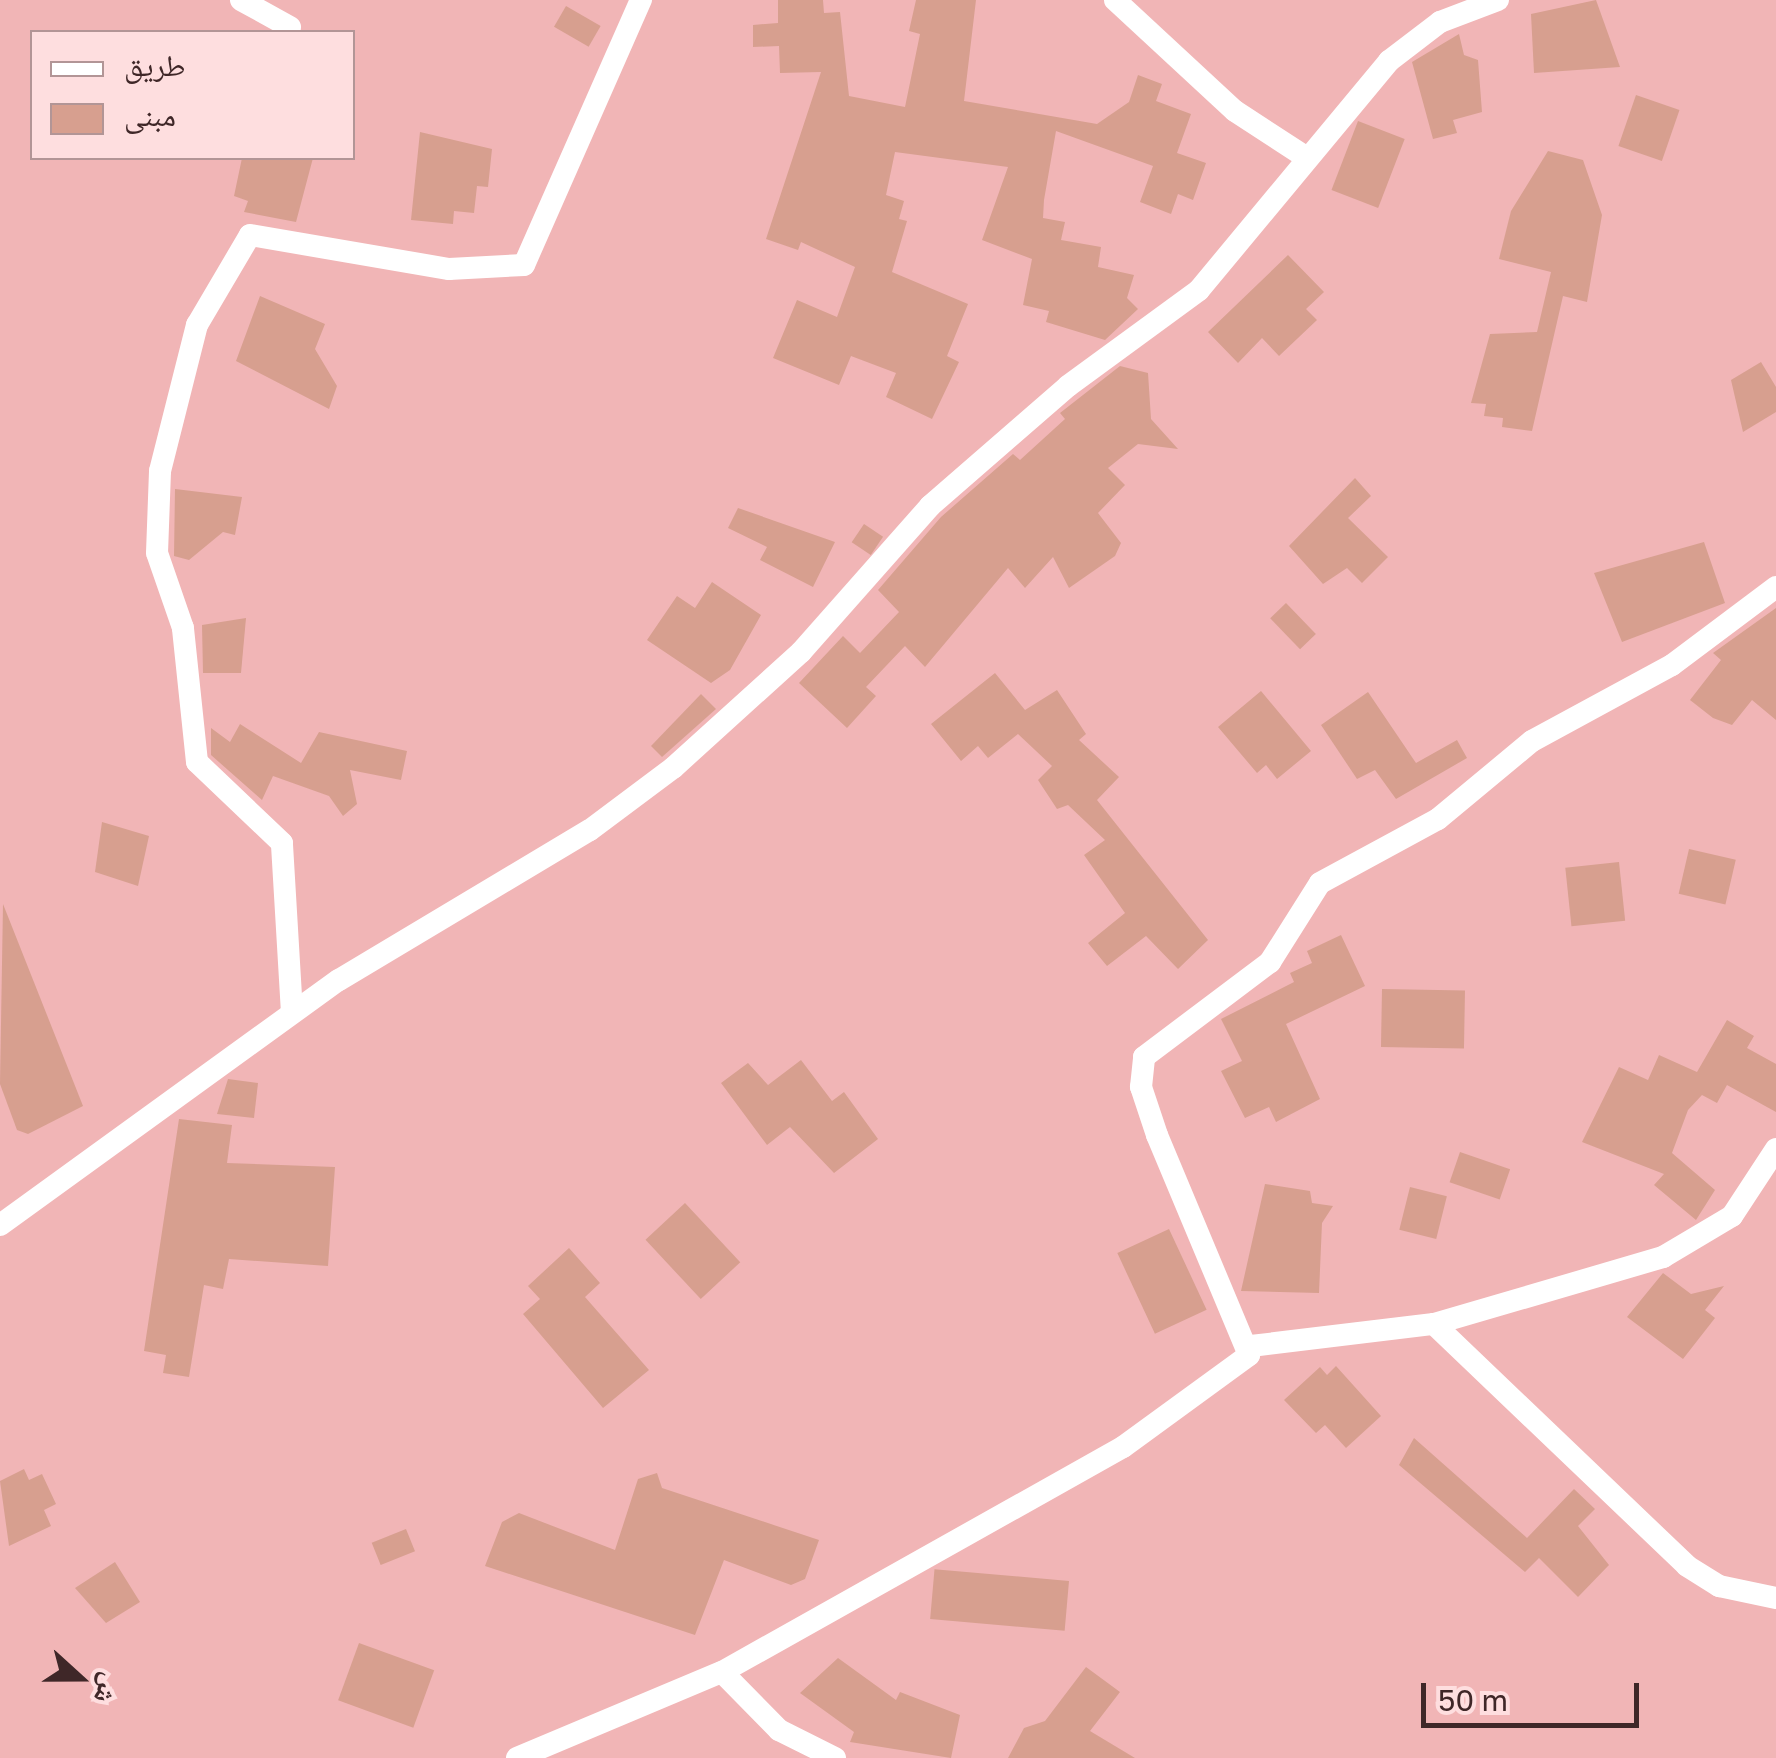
<!DOCTYPE html>
<meta charset="utf-8">
<style>
body{margin:0}
#map{position:relative;width:1776px;height:1758px;overflow:hidden;background:#f1b5b6;font-family:"Golos Text","Noto Naskh Arabic",sans-serif}
div>[style]{position:absolute}
[style*='--x']{left:calc(var(--x)*1px);top:calc(var(--y)*1px);width:calc(var(--w)*1px);rotate:calc(var(--a)*1deg)}
.building>*{inset:0;background:#d79f8f;transform-origin:0 0}
.street>*{height:22px;margin:-11px;padding:0 11px;transform-origin:11px;border-radius:11px;background:#fff}
span{translate:-50% -50%;white-space:nowrap;text-align:center;line-height:1.15;-webkit-text-stroke:9px #fededf;paint-order:stroke}
.legend{position:absolute;left:30px;top:30px;width:325px;height:130px;box-sizing:border-box;background:#fededf;border:2px solid #b29596;margin:0;padding:12px 18px;list-style:none;font-size:30px;color:#3f2728}
.legend li{display:flex;align-items:center;gap:20px;height:50px}
.legend b{width:50px;border:2px solid #b29596}
.north{position:absolute;left:30px;top:1628px;width:100px;height:100px;-webkit-text-stroke:8px #fededf;paint-order:stroke;rotate:111deg;font-size:28px;font-weight:700;line-height:40px;text-align:center;color:#3f2728}
.north::after{content:'';display:block;margin:auto;width:35px;height:45px;background:#3f2728;clip-path:polygon(50% 0,100% 100%,50% 72%,0 100%)}
.scale{position:absolute;left:1421px;top:1683px;width:218px;height:45px;box-sizing:border-box;border:5px solid #3f2728;border-top:0;padding-left:12px;font-size:30px;line-height:35px;white-space:nowrap;color:#3f2728;-webkit-text-stroke:8px #fededf;paint-order:stroke}
</style>
<div id="map">
<div class="building">
<div style="clip-path:polygon(778px 0,823px 0,824px 13px,840px 12px,849px 96px,905px 107px,920px 34px,909px 31px,916px 0,976px 0,964px 101px,1097px 124px,1129px 102px,1138px 75px,1162px 84px,1156px 101px,1191px 114px,1177px 153px,1206px 163px,1193px 200px,1178px 194px,1171px 214px,1140px 202px,1153px 166px,1056px 131px,1044px 200px,1043px 218px,1065px 222px,1061px 240px,1101px 247px,1098px 267px,1134px 275px,1127px 298px,1138px 309px,1105px 340px,1046px 322px,1049px 311px,1023px 305px,1032px 259px,982px 240px,1008px 167px,895px 152px,886px 195px,904px 201px,899px 219px,907px 221px,892px 272px,968px 304px,947px 356px,959px 362px,932px 419px,886px 397px,896px 373px,851px 356px,839px 385px,773px 358px,797px 300px,837px 317px,855px 267px,801px 242px,798px 250px,766px 239px,821px 72px,780px 73px,779px 46px,753px 47px,753px 25px,778px 23px)"></div>
<div style="clip-path:polygon(1596px 0,1620px 67px,1534px 73px,1531px 14px)"></div>
<div style="left:566px;top:6px;width:40px;height:24px;rotate:30deg"></div>
<div style="clip-path:polygon(1459px 34px,1464px 55px,1478px 60px,1482px 112px,1453px 120px,1457px 133px,1433px 139px,1412px 62px)"></div>
<div style="left:1636px;top:95px;width:46px;height:54px;rotate:19deg"></div>
<div style="left:1358px;top:121px;width:50px;height:74px;rotate:21deg"></div>
<div style="clip-path:polygon(420px 132px,492px 149px,488px 187px,477px 186px,474px 213px,454px 211px,453px 224px,411px 220px)"></div>
<div style="clip-path:polygon(1548px 151px,1583px 160px,1602px 215px,1587px 302px,1563px 296px,1532px 431px,1502px 427px,1503px 418px,1484px 416px,1486px 404px,1471px 403px,1490px 334px,1537px 332px,1551px 272px,1499px 259px,1511px 211px)"></div>
<div style="clip-path:polygon(242px 158px,313px 158px,296px 222px,244px 212px,248px 201px,234px 196px)"></div>
<div style="clip-path:polygon(1288px 255px,1324px 292px,1306px 309px,1317px 320px,1279px 356px,1262px 338px,1238px 363px,1208px 332px)"></div>
<div style="clip-path:polygon(260px 296px,325px 324px,315px 349px,337px 386px,329px 409px,236px 361px)"></div>
<div style="clip-path:polygon(1761px 362px,1776px 387px,1776px 412px,1743px 432px,1731px 380px)"></div>
<div style="clip-path:polygon(1120px 366px,1148px 373px,1151px 419px,1178px 449px,1138px 444px,1108px 468px,1125px 485px,1098px 513px,1121px 543px,1115px 556px,1069px 588px,1053px 557px,1025px 588px,1008px 568px,925px 667px,905px 646px,866px 687px,876px 696px,847px 728px,799px 683px,843px 636px,860px 653px,899px 612px,878px 590px,941px 517px,1013px 454px,1020px 460px,1065px 419px,1060px 413px)"></div>
<div style="clip-path:polygon(1355px 478px,1371px 496px,1348px 518px,1388px 557px,1362px 583px,1347px 568px,1323px 584px,1289px 546px)"></div>
<div style="clip-path:polygon(175px 489px,242px 497px,235px 535px,223px 532px,189px 560px,174px 556px)"></div>
<div style="clip-path:polygon(738px 508px,835px 542px,813px 587px,760px 560px,767px 547px,728px 528px)"></div>
<div style="left:864px;top:524px;width:23px;height:22px;rotate:34deg"></div>
<div style="clip-path:polygon(1704px 542px,1725px 603px,1622px 642px,1594px 573px)"></div>
<div style="clip-path:polygon(712px 582px,761px 615px,730px 670px,711px 683px,647px 640px,677px 596px,695px 608px)"></div>
<div style="left:1286px;top:603px;width:43px;height:22px;rotate:46deg"></div>
<div style="clip-path:polygon(1776px 608px,1776px 720px,1752px 700px,1732px 725px,1713px 718px,1690px 700px,1721px 660px,1713px 653px)"></div>
<div style="clip-path:polygon(246px 618px,241px 673px,203px 673px,202px 625px)"></div>
<div style="clip-path:polygon(995px 673px,1025px 710px,1057px 690px,1086px 734px,1079px 740px,1119px 777px,1097px 800px,1208px 940px,1178px 969px,1146px 936px,1107px 966px,1088px 943px,1125px 913px,1084px 855px,1105px 840px,1068px 805px,1057px 809px,1038px 780px,1052px 766px,1018px 734px,988px 758px,978px 746px,961px 761px,931px 724px)"></div>
<div style="clip-path:polygon(1261px 691px,1311px 751px,1277px 779px,1266px 765px,1257px 773px,1218px 727px)"></div>
<div style="clip-path:polygon(1368px 692px,1416px 763px,1457px 740px,1467px 758px,1396px 799px,1375px 770px,1357px 779px,1321px 725px)"></div>
<div style="clip-path:polygon(701px 694px,716px 709px,662px 757px,651px 746px)"></div>
<div style="clip-path:polygon(240px 724px,301px 763px,319px 732px,407px 751px,401px 780px,350px 770px,357px 804px,343px 816px,329px 796px,273px 776px,262px 800px,211px 755px,211px 728px,230px 742px)"></div>
<div style="clip-path:polygon(102px 822px,149px 836px,138px 886px,95px 872px)"></div>
<div style="left:1689px;top:849px;width:48px;height:46px;rotate:13deg"></div>
<div style="left:1619px;top:862px;width:59px;height:54px;rotate:84deg"></div>
<div style="clip-path:polygon(3px 904px,83px 1106px,28px 1134px,17px 1130px,0 1084px)"></div>
<div style="clip-path:polygon(1341px 935px,1365px 986px,1286px 1024px,1320px 1099px,1276px 1122px,1269px 1107px,1245px 1118px,1221px 1071px,1242px 1061px,1221px 1019px,1294px 982px,1290px 973px,1312px 963px,1307px 951px)"></div>
<div style="left:1382px;top:989px;width:83px;height:58px;rotate:1deg"></div>
<div style="clip-path:polygon(1727px 1020px,1754px 1036px,1747px 1048px,1776px 1064px,1776px 1112px,1727px 1085px,1717px 1103px,1702px 1095px,1688px 1110px,1672px 1153px,1715px 1190px,1696px 1220px,1654px 1185px,1664px 1174px,1582px 1142px,1619px 1067px,1648px 1080px,1659px 1055px,1697px 1072px)"></div>
<div style="clip-path:polygon(801px 1060px,832px 1101px,844px 1092px,878px 1139px,834px 1173px,790px 1127px,767px 1145px,721px 1083px,748px 1063px,768px 1085px)"></div>
<div style="clip-path:polygon(228px 1079px,258px 1083px,254px 1118px,217px 1114px)"></div>
<div style="clip-path:polygon(179px 1119px,232px 1125px,227px 1163px,335px 1167px,328px 1266px,229px 1259px,223px 1289px,204px 1285px,189px 1377px,163px 1373px,166px 1355px,144px 1351px)"></div>
<div style="left:1460px;top:1152px;width:53px;height:32px;rotate:19deg"></div>
<div style="clip-path:polygon(1265px 1184px,1310px 1191px,1312px 1203px,1333px 1206px,1322px 1223px,1319px 1293px,1241px 1291px)"></div>
<div style="left:1410px;top:1187px;width:38px;height:44px;rotate:14deg"></div>
<div style="left:685px;top:1203px;width:81px;height:54px;rotate:47deg"></div>
<div style="left:1169px;top:1229px;width:89px;height:57px;rotate:65deg"></div>
<div style="clip-path:polygon(569px 1248px,600px 1283px,585px 1297px,649px 1370px,603px 1408px,523px 1314px,540px 1299px,528px 1286px)"></div>
<div style="clip-path:polygon(1663px 1273px,1691px 1294px,1724px 1286px,1705px 1310px,1715px 1318px,1683px 1359px,1627px 1317px)"></div>
<div style="clip-path:polygon(1336px 1366px,1381px 1416px,1346px 1448px,1325px 1425px,1316px 1433px,1284px 1400px,1320px 1367px,1327px 1375px)"></div>
<div style="clip-path:polygon(1414px 1438px,1527px 1538px,1574px 1489px,1595px 1509px,1578px 1526px,1609px 1565px,1578px 1597px,1539px 1558px,1525px 1572px,1399px 1465px)"></div>
<div style="clip-path:polygon(24px 1469px,29px 1480px,42px 1474px,56px 1504px,44px 1510px,51px 1526px,9px 1546px,0 1481px)"></div>
<div style="clip-path:polygon(657px 1473px,662px 1488px,819px 1540px,805px 1579px,791px 1585px,724px 1560px,695px 1635px,485px 1566px,502px 1522px,519px 1513px,615px 1550px,638px 1479px)"></div>
<div style="left:406px;top:1529px;width:24px;height:37px;rotate:68deg"></div>
<div style="clip-path:polygon(115px 1562px,140px 1602px,106px 1623px,75px 1588px)"></div>
<div style="left:1069px;top:1581px;width:50px;height:135px;rotate:95deg"></div>
<div style="left:359px;top:1643px;width:80px;height:61px;rotate:20deg"></div>
<div style="clip-path:polygon(838px 1658px,896px 1700px,900px 1692px,960px 1715px,951px 1758px,850px 1742px,854px 1732px,800px 1693px)"></div>
<div style="clip-path:polygon(1086px 1667px,1120px 1692px,1090px 1731px,1135px 1758px,1008px 1758px,1024px 1728px,1045px 1721px)"></div>
</div>
<div class="street">
<div style="--x:241;--y:0;--w:56;--a:28.9"></div>
<div style="--x:1115;--y:0;--w:163;--a:42.8"></div>
<div style="--x:1235;--y:111;--w:82;--a:33.1"></div>
<div style="--x:292;--y:1013;--w:170;--a:-93.4"></div>
<div style="--x:282;--y:843;--w:117;--a:-136.4"></div>
<div style="--x:197;--y:762;--w:135;--a:-96"></div>
<div style="--x:183;--y:628;--w:79;--a:-109.1"></div>
<div style="--x:157;--y:553;--w:82;--a:-87.9"></div>
<div style="--x:160;--y:471;--w:151;--a:-75.8"></div>
<div style="--x:197;--y:325;--w:104;--a:-59.5"></div>
<div style="--x:250;--y:235;--w:202;--a:9.7"></div>
<div style="--x:449;--y:269;--w:75;--a:-3.1"></div>
<div style="--x:524;--y:265;--w:290;--a:-66.2"></div>
<div style="--x:0;--y:1225;--w:418;--a:-35.9"></div>
<div style="--x:339;--y:980;--w:292;--a:-30.9"></div>
<div style="--x:590;--y:830;--w:104;--a:-36.8"></div>
<div style="--x:673;--y:768;--w:173;--a:-42.2"></div>
<div style="--x:801;--y:652;--w:195;--a:-48.5"></div>
<div style="--x:930;--y:506;--w:183;--a:-41"></div>
<div style="--x:1068;--y:386;--w:162;--a:-36.2"></div>
<div style="--x:1199;--y:290;--w:298;--a:-50.3"></div>
<div style="--x:1389;--y:61;--w:64;--a:-37.4"></div>
<div style="--x:1440;--y:22;--w:62;--a:-20.8"></div>
<div style="--x:1434;--y:1324;--w:350;--a:43.7"></div>
<div style="--x:1687;--y:1566;--w:38;--a:32"></div>
<div style="--x:1719;--y:1586;--w:58;--a:11.9"></div>
<div style="--x:1251;--y:1346;--w:184;--a:-6.9"></div>
<div style="--x:1434;--y:1324;--w:239;--a:-16.3"></div>
<div style="--x:1663;--y:1257;--w:80;--a:-30.7"></div>
<div style="--x:1732;--y:1216;--w:80;--a:-56.7"></div>
<div style="--x:517;--y:1758;--w:222;--a:-22.8"></div>
<div style="--x:835;--y:1758;--w:63;--a:-153.4"></div>
<div style="--x:779;--y:1730;--w:81;--a:-134.5"></div>
<div style="--x:722;--y:1672;--w:460;--a:-29.3"></div>
<div style="--x:1123;--y:1447;--w:156;--a:-36.1"></div>
<div style="--x:1249;--y:1355;--w:238;--a:-112.7"></div>
<div style="--x:1157;--y:1135;--w:51;--a:-108.4"></div>
<div style="--x:1141;--y:1087;--w:30;--a:-84"></div>
<div style="--x:1144;--y:1057;--w:158;--a:-37"></div>
<div style="--x:1270;--y:962;--w:93;--a:-57.7"></div>
<div style="--x:1320;--y:883;--w:134;--a:-28.5"></div>
<div style="--x:1438;--y:819;--w:122;--a:-39.7"></div>
<div style="--x:1532;--y:741;--w:159;--a:-28.5"></div>
<div style="--x:1672;--y:665;--w:130;--a:-36.9"></div>
</div>
<ul class="legend">
<li><b style="height:12px;background:#fff"></b>طريق</li>
<li><b style="height:28px;background:#d79f8f"></b>مبنى</li>
</ul>
<div class="north">ش</div>
<div class="scale">50 m</div>
</div>
